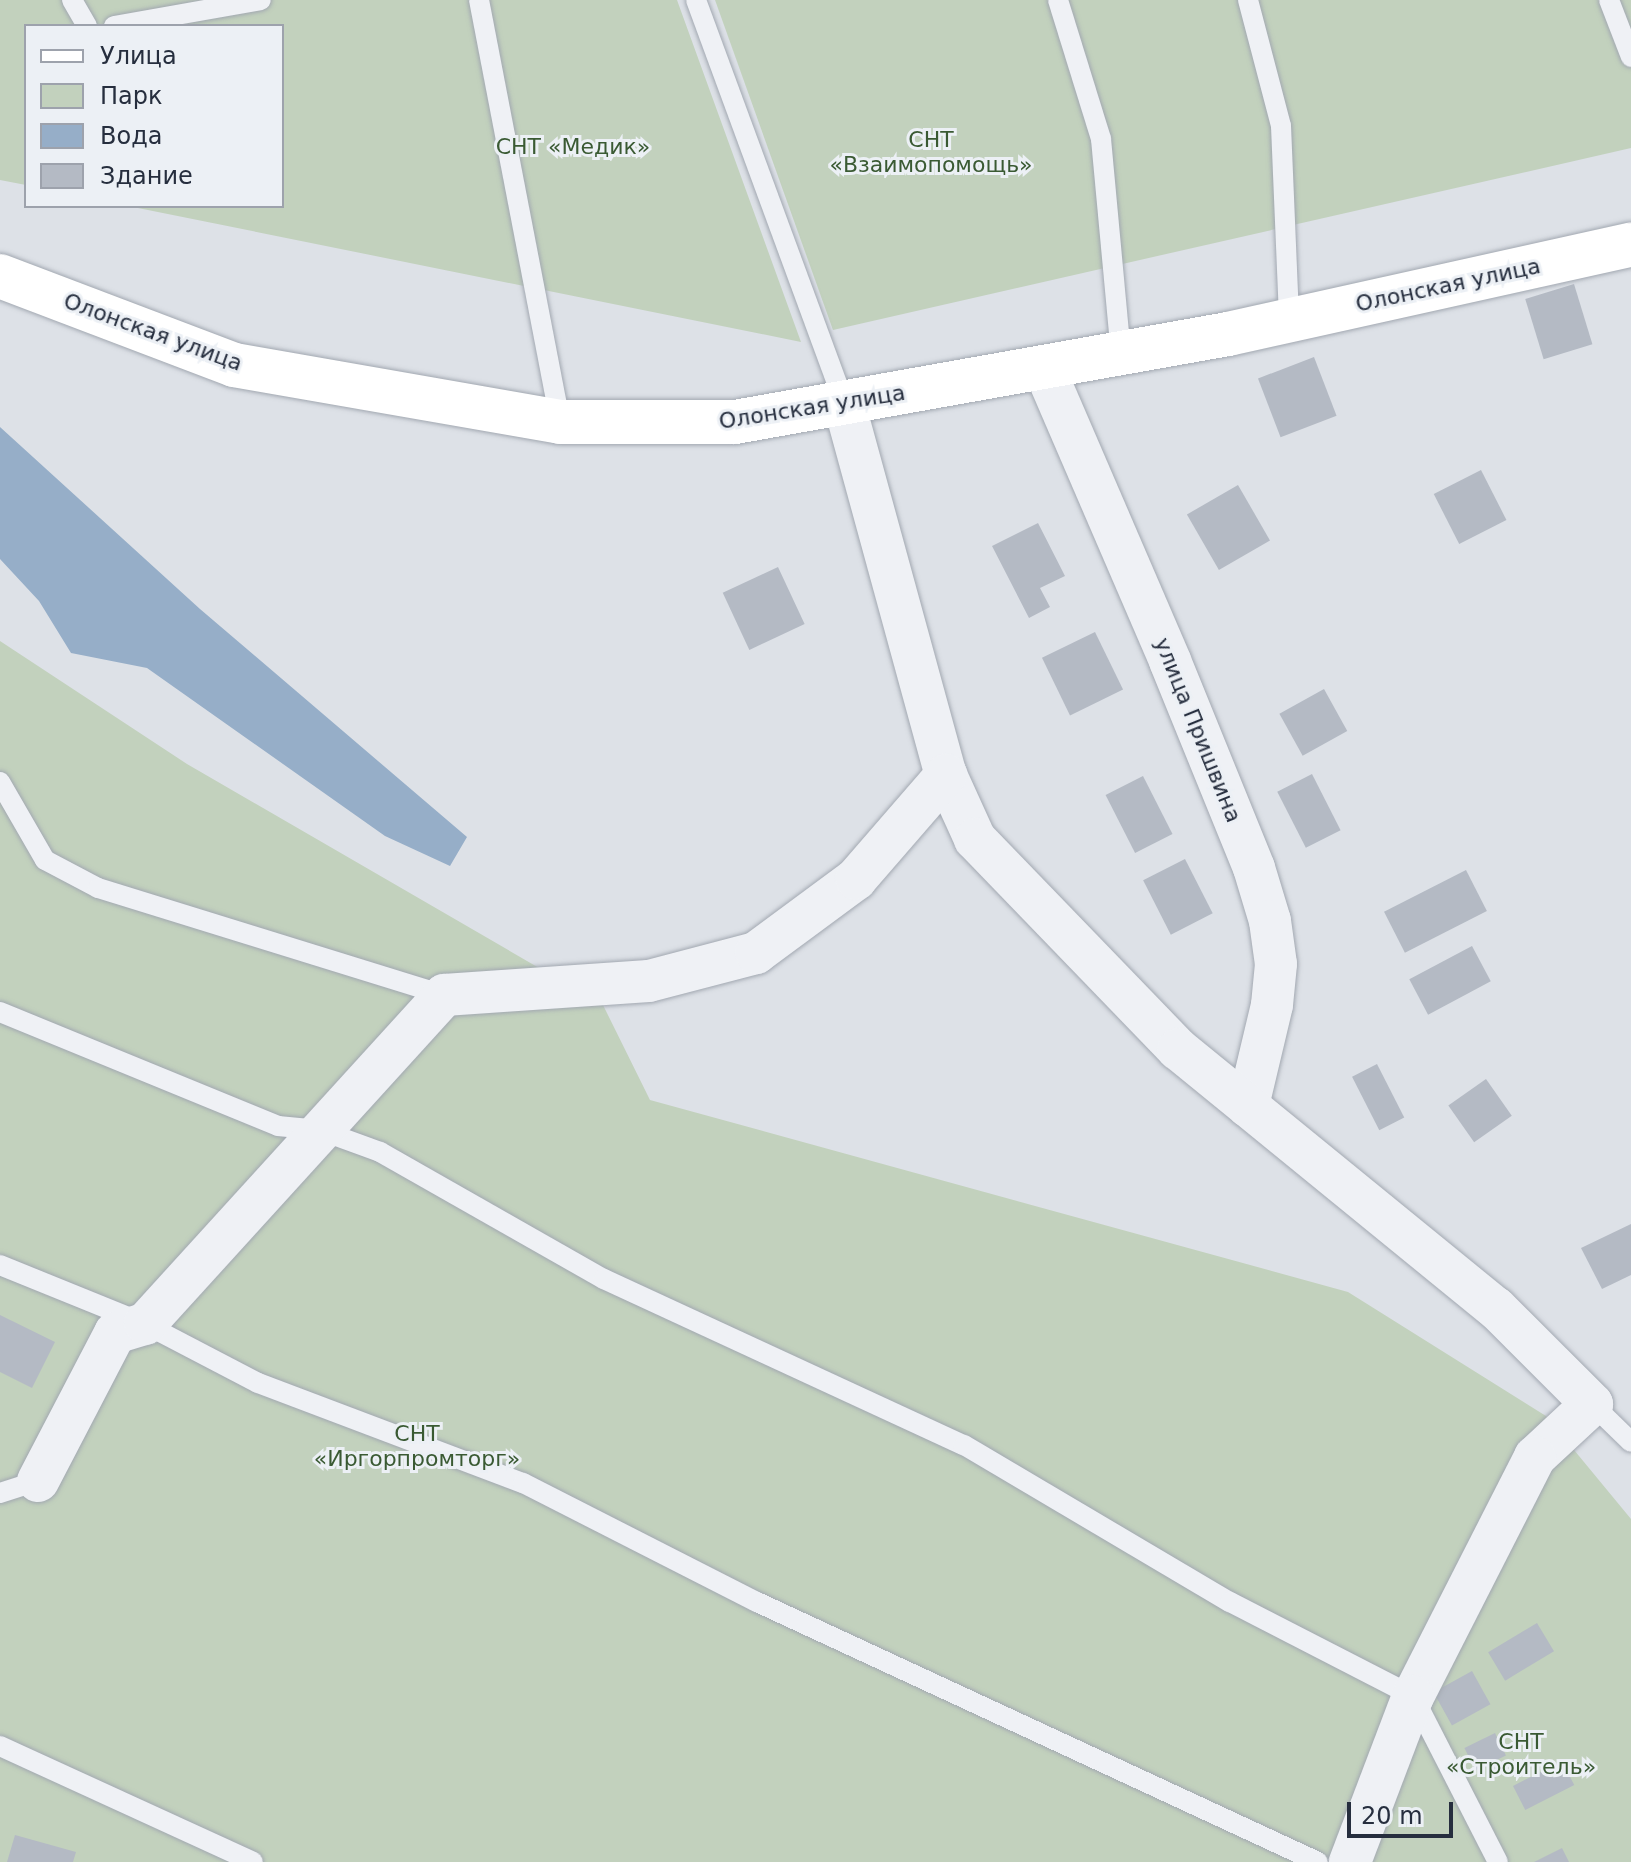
<!DOCTYPE html>
<meta charset="utf-8">
<style>
body{margin:0}
#map{position:relative;width:1631px;height:1862px;overflow:hidden;background:#dde1e7;font-family:"DejaVu Sans",sans-serif}
div>[style]{position:absolute}
[style*='--x']{left:calc(var(--x)*1px);top:calc(var(--y)*1px);width:calc(var(--w)*1px);rotate:calc(var(--a)*1deg)}
.green>*{inset:0;background:#c2d1bd}
.water>*{inset:0;background:#96aec8}
.building>*{inset:0;background:#b4bac4;transform-origin:0 0}
.roads{filter:drop-shadow(0 0 2px #a2a8b1) drop-shadow(0 0 2px #a2a8b1)}
.lane>*{height:20px;margin:-10px;padding:0 10px;transform-origin:10px;border-radius:10px;background:#eff1f5}
.street>*{height:42px;margin:-21px;padding:0 21px;transform-origin:21px;border-radius:21px;background:#eff1f5}
.secondary>*{height:44px;margin:-22px;padding:0 22px;transform-origin:22px;border-radius:22px;background:#fff}
span{translate:-50% -50%;white-space:nowrap;text-align:center;line-height:1.15;-webkit-text-stroke:6px #ecf0f5;paint-order:stroke}
.park-label{font-size:22px;color:#3a5a33}
.street-label{font-size:22px;color:#262e3e}
.legend{position:absolute;left:24px;top:24px;width:260px;height:184px;box-sizing:border-box;background:#ecf0f5;border:2px solid #9da2ac;margin:0;padding:10px 14px;list-style:none;font-size:24px;color:#262e3e}
.legend li{display:flex;align-items:center;gap:16px;height:40px}
.legend b{width:40px;border:2px solid #9da2ac}
.scale{position:absolute;left:1347px;top:1802px;width:106px;height:36px;box-sizing:border-box;border:4px solid #262e3e;border-top:0;padding-left:10px;font-size:24px;line-height:28px;white-space:nowrap;color:#262e3e;-webkit-text-stroke:6px #ecf0f5;paint-order:stroke}
</style>
<div id="map">
<div class="green">
<div style="clip-path:polygon(0 0,677px 0,801px 342px,128px 206px,282px 206px,282px 26px,26px 26px,26px 185px,0 180px)"></div>
<div style="clip-path:polygon(715px 0,1631px 0,1631px 148px,833px 330px)"></div>
<div style="clip-path:polygon(0 641px,187px 764px,603px 1005px,650px 1100px,1348px 1292px,1546px 1416px,1631px 1519px,1631px 1862px,0 1862px)"></div>
</div>
<div class="water">
<div style="clip-path:polygon(0 427px,200px 609px,467px 837px,450px 866px,385px 836px,147px 668px,71px 653px,39px 601px,0 559px)"></div>
</div>
<div class="building">
<div style="left:1574px;top:284px;width:63px;height:51px;rotate:73deg"></div>
<div style="left:1314px;top:357px;width:63px;height:60px;rotate:69deg"></div>
<div style="left:1481px;top:470px;width:56px;height:53px;rotate:63deg"></div>
<div style="left:1238px;top:485px;width:64px;height:59px;rotate:60deg"></div>
<div style="clip-path:polygon(1038px 523px,1065px 576px,1040px 588px,1050px 607px,1029px 618px,992px 546px)"></div>
<div style="left:778px;top:567px;width:63px;height:61px;rotate:65deg"></div>
<div style="left:1095px;top:632px;width:64px;height:59px;rotate:64deg"></div>
<div style="left:1324px;top:689px;width:48px;height:51px;rotate:61deg"></div>
<div style="left:1312px;top:774px;width:63px;height:39px;rotate:63deg"></div>
<div style="left:1143px;top:776px;width:65px;height:42px;rotate:63deg"></div>
<div style="left:1185px;top:859px;width:61px;height:47px;rotate:63deg"></div>
<div style="left:1466px;top:870px;width:46px;height:92px;rotate:63deg"></div>
<div style="left:1472px;top:946px;width:40px;height:71px;rotate:62deg"></div>
<div style="left:1377px;top:1064px;width:60px;height:28px;rotate:63deg"></div>
<div style="left:1486px;top:1079px;width:45px;height:46px;rotate:55deg"></div>
<div style="clip-path:polygon(1631px 1224px,1631px 1275px,1602px 1289px,1581px 1248px)"></div>
<div style="clip-path:polygon(0 1315px,55px 1342px,32px 1388px,0 1372px)"></div>
<div style="left:1537px;top:1623px;width:33px;height:57px;rotate:59deg"></div>
<div style="left:1472px;top:1671px;width:38px;height:44px;rotate:61deg"></div>
<div style="left:1495px;top:1733px;width:25px;height:34px;rotate:64deg"></div>
<div style="left:1562px;top:1761px;width:27px;height:55px;rotate:63deg"></div>
<div style="clip-path:polygon(15px 1835px,76px 1852px,73px 1862px,7px 1862px)"></div>
<div style="clip-path:polygon(1562px 1848px,1569px 1862px,1534px 1862px)"></div>
</div>
<div class="roads">
<div class="lane">
<div style="--x:72;--y:0;--w:30;--a:60"></div>
<div style="--x:479;--y:0;--w:430;--a:79.1"></div>
<div style="--x:696;--y:0;--w:429;--a:69.8"></div>
<div style="--x:1058;--y:0;--w:145;--a:72.8"></div>
<div style="--x:1101;--y:139;--w:216;--a:84.7"></div>
<div style="--x:1248;--y:0;--w:130;--a:75.3"></div>
<div style="--x:1281;--y:126;--w:194;--a:87.6"></div>
<div style="--x:1609;--y:0;--w:61;--a:68.9"></div>
<div style="--x:114;--y:26;--w:149;--a:-10"></div>
<div style="--x:0;--y:782;--w:90;--a:60"></div>
<div style="--x:45;--y:860;--w:60;--a:27.8"></div>
<div style="--x:98;--y:888;--w:362;--a:17.2"></div>
<div style="--x:0;--y:1012;--w:300;--a:22.3"></div>
<div style="--x:278;--y:1126;--w:42;--a:5.4"></div>
<div style="--x:320;--y:1130;--w:64;--a:20.1"></div>
<div style="--x:380;--y:1152;--w:257;--a:29.6"></div>
<div style="--x:604;--y:1279;--w:396;--a:24.8"></div>
<div style="--x:964;--y:1445;--w:309;--a:30.6"></div>
<div style="--x:1230;--y:1602;--w:206;--a:27.2"></div>
<div style="--x:1413;--y:1696;--w:186;--a:62.9"></div>
<div style="--x:0;--y:1265;--w:157;--a:22.1"></div>
<div style="--x:145;--y:1324;--w:127;--a:27.6"></div>
<div style="--x:258;--y:1383;--w:283;--a:20.7"></div>
<div style="--x:523;--y:1483;--w:263;--a:27"></div>
<div style="--x:757;--y:1602;--w:618;--a:24.87"></div>
<div style="--x:1592;--y:1404;--w:54;--a:44.3"></div>
<div style="--x:0;--y:1493;--w:40;--a:-18"></div>
<div style="--x:0;--y:1746;--w:278;--a:24.6"></div>
</div>
<div class="street">
<div style="--x:1044;--y:368;--w:319;--a:66.7"></div>
<div style="--x:1170;--y:661;--w:223;--a:67.9"></div>
<div style="--x:1254;--y:868;--w:55;--a:73.2"></div>
<div style="--x:1270;--y:921;--w:43;--a:82.1"></div>
<div style="--x:1276;--y:964;--w:41;--a:95.6"></div>
<div style="--x:1272;--y:1005;--w:104;--a:103.4"></div>
<div style="--x:844;--y:403;--w:386;--a:74.7"></div>
<div style="--x:946;--y:775;--w:70;--a:65.6"></div>
<div style="--x:975;--y:839;--w:292;--a:46"></div>
<div style="--x:1178;--y:1049;--w:410;--a:39.2"></div>
<div style="--x:1496;--y:1308;--w:136;--a:45"></div>
<div style="--x:1592;--y:1404;--w:78;--a:137.1"></div>
<div style="--x:1535;--y:1457;--w:268;--a:117"></div>
<div style="--x:1413;--y:1696;--w:178;--a:110.8"></div>
<div style="--x:38;--y:1481;--w:167;--a:-62.5"></div>
<div style="--x:115;--y:1333;--w:31;--a:-17"></div>
<div style="--x:145;--y:1324;--w:445;--a:-47.7"></div>
<div style="--x:444;--y:995;--w:205;--a:-3.9"></div>
<div style="--x:649;--y:981;--w:111;--a:-14.7"></div>
<div style="--x:756;--y:953;--w:124;--a:-36.5"></div>
<div style="--x:856;--y:879;--w:138;--a:-49.1"></div>
</div>
<div class="secondary">
<div style="--x:0;--y:276;--w:250;--a:20.8"></div>
<div style="--x:234;--y:365;--w:331;--a:9.9"></div>
<div style="--x:560;--y:422;--w:175;--a:0"></div>
<div style="--x:735;--y:422;--w:501;--a:-10.12"></div>
<div style="--x:1228;--y:334;--w:413;--a:-12.5"></div>
</div>
</div>
<div class="park-label">
<span style="left:931px;top:152px">СНТ<br>«Взаимопомощь»</span>
<span style="left:573px;top:147px">СНТ «Медик»</span>
<span style="left:417px;top:1446px">СНТ<br>«Иргорпромторг»</span>
<span style="left:1521px;top:1754px">СНТ<br>«Строитель»</span>
</div>
<div class="street-label">
<span style="left:1448px;top:285px;rotate:-12deg">Олонская улица</span>
<span style="left:153px;top:332px;rotate:20deg">Олонская улица</span>
<span style="left:812px;top:407px;rotate:-9deg">Олонская улица</span>
<span style="left:1198px;top:730px;rotate:68deg">улица Пришвина</span>
</div>
<ul class="legend">
<li><b style="height:10px;background:#fff"></b>Улица</li>
<li><b style="height:22px;background:#c2d1bd"></b>Парк</li>
<li><b style="height:22px;background:#96aec8"></b>Вода</li>
<li><b style="height:22px;background:#b4bac4"></b>Здание</li>
</ul>
<div class="scale">20 m</div>
</div>
